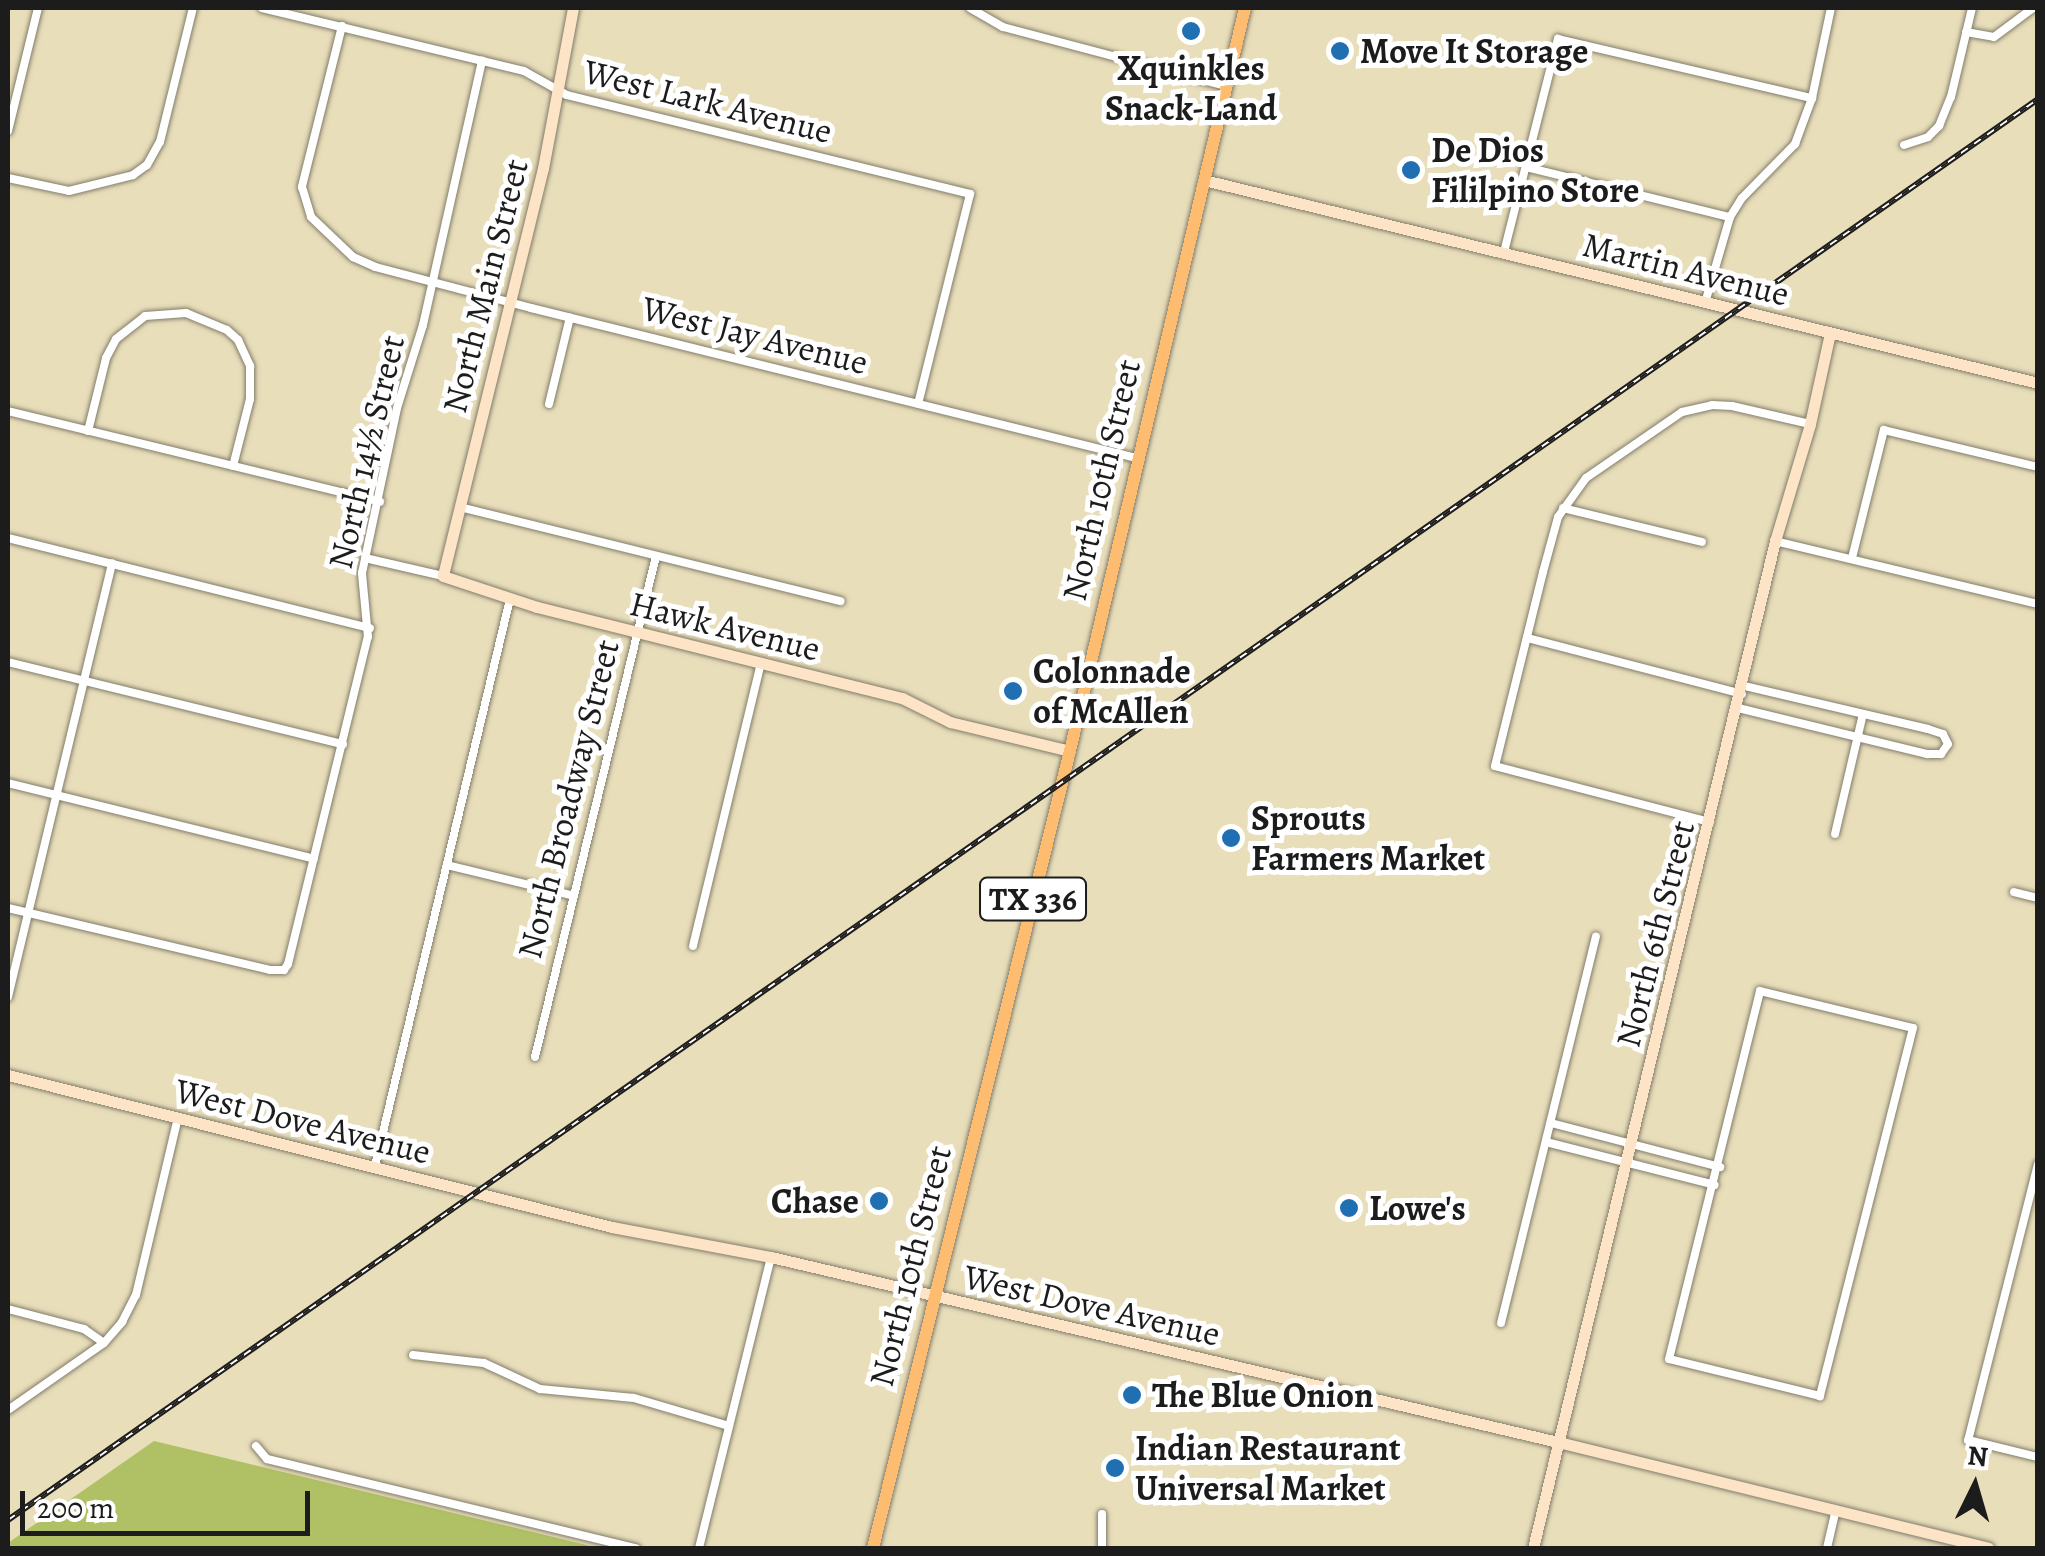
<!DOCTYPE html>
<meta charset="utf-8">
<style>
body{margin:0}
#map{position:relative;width:2045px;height:1556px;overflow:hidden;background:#e8deba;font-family:Alegreya,serif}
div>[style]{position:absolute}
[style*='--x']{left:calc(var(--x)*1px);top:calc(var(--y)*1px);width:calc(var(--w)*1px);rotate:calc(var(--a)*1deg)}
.green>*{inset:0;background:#afc164}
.roads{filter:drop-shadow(0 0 2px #827d6b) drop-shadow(0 0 2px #827d6b)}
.street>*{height:8px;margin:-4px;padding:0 4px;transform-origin:4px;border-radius:4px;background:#fff}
.secondary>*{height:11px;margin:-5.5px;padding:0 5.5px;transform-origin:5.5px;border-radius:5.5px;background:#fee4c6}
.primary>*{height:12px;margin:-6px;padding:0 6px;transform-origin:6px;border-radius:6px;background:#fdbc70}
.rail>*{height:6px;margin-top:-3px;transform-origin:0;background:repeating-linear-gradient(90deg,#fff 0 8px,#1c1c1c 0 16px);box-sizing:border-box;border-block:2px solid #1c1c1c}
.dots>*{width:28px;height:28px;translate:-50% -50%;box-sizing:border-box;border:5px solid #fff;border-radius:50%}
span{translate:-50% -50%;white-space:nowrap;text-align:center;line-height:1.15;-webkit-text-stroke:10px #fff;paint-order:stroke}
.shield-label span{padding:2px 8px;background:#fff;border:2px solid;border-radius:8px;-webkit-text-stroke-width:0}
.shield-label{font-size:32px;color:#1c1c1c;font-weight:700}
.poi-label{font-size:35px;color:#1c1c1c;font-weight:700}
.left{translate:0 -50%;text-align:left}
.right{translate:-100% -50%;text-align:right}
.street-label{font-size:35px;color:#1c1c1c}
.frame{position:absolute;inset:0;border:10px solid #1c1c1c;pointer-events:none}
.north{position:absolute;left:1925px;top:1436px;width:100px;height:100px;-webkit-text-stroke:8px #fff;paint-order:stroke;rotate:5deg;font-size:28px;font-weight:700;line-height:40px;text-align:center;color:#1c1c1c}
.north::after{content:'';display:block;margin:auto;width:35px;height:45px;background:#1c1c1c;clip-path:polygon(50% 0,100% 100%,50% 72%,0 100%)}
.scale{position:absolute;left:20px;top:1491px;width:290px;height:45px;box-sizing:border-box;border:5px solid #1c1c1c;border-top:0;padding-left:12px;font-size:30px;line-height:35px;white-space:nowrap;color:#1c1c1c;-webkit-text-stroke:8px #fff;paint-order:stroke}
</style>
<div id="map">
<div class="green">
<div style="clip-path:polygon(154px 1441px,225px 1458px,599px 1548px,8px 1548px,8px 1543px)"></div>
</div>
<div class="roads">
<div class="street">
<div style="--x:262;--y:8;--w:269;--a:13.5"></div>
<div style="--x:524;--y:71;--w:49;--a:29.2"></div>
<div style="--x:567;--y:95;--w:415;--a:13.8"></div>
<div style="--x:970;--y:194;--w:216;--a:103.9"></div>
<div style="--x:970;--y:8;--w:38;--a:30"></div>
<div style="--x:1003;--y:27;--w:232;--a:14.8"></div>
<div style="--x:342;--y:26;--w:166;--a:104"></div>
<div style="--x:302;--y:187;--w:31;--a:73"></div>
<div style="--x:311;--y:217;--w:58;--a:43.6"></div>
<div style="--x:353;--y:257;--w:24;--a:24"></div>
<div style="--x:375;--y:267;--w:161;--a:14.7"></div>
<div style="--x:531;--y:308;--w:623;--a:13.92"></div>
<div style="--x:1966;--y:32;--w:28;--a:10"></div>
<div style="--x:1994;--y:37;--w:49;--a:-36.6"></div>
<div style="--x:8;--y:131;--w:127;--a:-76.3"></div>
<div style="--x:1904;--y:145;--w:25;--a:-18"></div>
<div style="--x:1928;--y:137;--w:16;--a:-45"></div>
<div style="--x:1939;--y:126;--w:31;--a:-68"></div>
<div style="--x:1951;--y:97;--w:91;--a:-76.7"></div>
<div style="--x:1526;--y:167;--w:210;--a:13.8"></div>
<div style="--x:8;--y:178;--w:62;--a:12"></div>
<div style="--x:69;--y:191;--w:66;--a:-14"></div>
<div style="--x:133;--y:175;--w:17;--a:-36"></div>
<div style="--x:147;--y:165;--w:26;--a:-61"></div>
<div style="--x:160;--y:142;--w:138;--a:-76.2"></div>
<div style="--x:1504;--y:252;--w:220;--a:-75.8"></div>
<div style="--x:1558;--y:39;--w:261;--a:13.1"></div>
<div style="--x:1705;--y:303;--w:90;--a:-73.8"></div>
<div style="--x:1730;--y:217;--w:22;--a:-58"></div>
<div style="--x:1742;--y:198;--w:76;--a:-45.5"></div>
<div style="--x:1795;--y:144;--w:49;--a:-69.7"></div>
<div style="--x:1812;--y:98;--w:92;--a:-78.1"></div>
<div style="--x:549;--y:404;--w:89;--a:-76.4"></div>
<div style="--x:8;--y:411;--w:383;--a:13.7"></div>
<div style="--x:88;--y:431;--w:75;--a:-76.1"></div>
<div style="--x:106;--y:358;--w:21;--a:-62"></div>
<div style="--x:116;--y:339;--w:37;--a:-38"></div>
<div style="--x:145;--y:316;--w:41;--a:-4.2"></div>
<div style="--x:186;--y:313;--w:44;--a:22.5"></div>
<div style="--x:227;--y:330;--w:15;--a:42"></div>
<div style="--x:238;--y:340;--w:29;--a:65"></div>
<div style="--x:250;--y:366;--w:33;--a:90"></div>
<div style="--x:250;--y:399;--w:69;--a:104.2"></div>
<div style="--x:460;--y:507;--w:392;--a:13.9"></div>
<div style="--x:1563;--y:508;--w:143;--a:13.7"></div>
<div style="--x:8;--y:538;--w:373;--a:14"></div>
<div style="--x:1775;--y:541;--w:270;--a:13.5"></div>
<div style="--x:365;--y:558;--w:80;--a:13"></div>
<div style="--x:1852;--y:558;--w:132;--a:-76"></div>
<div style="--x:1884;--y:430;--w:158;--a:13.5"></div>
<div style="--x:1527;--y:638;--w:222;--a:14.6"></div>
<div style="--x:8;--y:662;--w:345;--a:13.8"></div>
<div style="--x:1738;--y:708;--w:195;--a:13.7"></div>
<div style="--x:1927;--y:754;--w:14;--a:0"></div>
<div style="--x:1941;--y:754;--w:12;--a:-55"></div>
<div style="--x:1948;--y:744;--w:11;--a:-117"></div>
<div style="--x:1943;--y:734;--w:16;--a:-162"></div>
<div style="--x:1928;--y:729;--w:189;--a:-166.8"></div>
<div style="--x:8;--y:783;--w:315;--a:13.9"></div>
<div style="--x:1710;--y:822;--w:222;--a:-165.4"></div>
<div style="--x:1495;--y:766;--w:200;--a:-76.1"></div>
<div style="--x:1543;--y:572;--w:57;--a:-74.7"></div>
<div style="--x:1558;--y:517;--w:48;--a:-54.3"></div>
<div style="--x:1586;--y:478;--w:116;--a:-34.5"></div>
<div style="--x:1682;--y:412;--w:31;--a:-13"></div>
<div style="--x:1712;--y:405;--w:20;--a:3"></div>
<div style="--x:1732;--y:406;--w:80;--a:13"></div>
<div style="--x:1835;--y:834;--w:123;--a:-76.9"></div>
<div style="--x:447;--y:865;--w:128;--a:13.6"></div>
<div style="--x:2014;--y:892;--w:25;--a:14"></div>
<div style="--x:8;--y:908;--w:269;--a:13.3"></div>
<div style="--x:270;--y:970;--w:14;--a:0"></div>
<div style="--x:284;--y:970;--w:7;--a:-56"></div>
<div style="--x:288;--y:964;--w:337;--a:-76.3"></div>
<div style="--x:368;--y:637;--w:64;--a:-95.4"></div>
<div style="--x:362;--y:573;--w:169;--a:-78"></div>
<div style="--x:397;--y:408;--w:87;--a:-72.6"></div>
<div style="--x:423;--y:325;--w:271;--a:-77.4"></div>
<div style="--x:693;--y:946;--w:291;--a:-76.5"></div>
<div style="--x:1760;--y:991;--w:157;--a:13.6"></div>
<div style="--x:1913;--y:1028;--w:380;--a:104.2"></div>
<div style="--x:1820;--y:1396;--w:155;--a:-166.2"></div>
<div style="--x:1669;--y:1359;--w:379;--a:-76.1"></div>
<div style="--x:8;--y:997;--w:446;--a:-76.5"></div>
<div style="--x:535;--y:1057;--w:515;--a:-76.42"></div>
<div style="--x:1551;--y:1123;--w:175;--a:14.6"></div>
<div style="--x:1546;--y:1142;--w:174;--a:14.3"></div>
<div style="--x:2038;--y:1164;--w:285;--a:104.2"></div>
<div style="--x:1968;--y:1440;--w:72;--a:13.7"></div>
<div style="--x:375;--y:1166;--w:583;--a:-76.61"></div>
<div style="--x:8;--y:1309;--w:79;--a:14.7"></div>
<div style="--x:84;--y:1329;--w:24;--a:35"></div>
<div style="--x:1501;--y:1323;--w:398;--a:-76.2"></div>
<div style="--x:413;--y:1355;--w:71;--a:6.4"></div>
<div style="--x:484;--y:1363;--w:62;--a:24.9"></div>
<div style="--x:540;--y:1389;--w:94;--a:5.5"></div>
<div style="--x:634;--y:1398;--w:99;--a:16.4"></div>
<div style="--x:8;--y:1410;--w:117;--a:-34.9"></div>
<div style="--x:104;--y:1343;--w:28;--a:-49"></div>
<div style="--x:122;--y:1322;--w:30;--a:-63"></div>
<div style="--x:136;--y:1295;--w:183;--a:-76.7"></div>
<div style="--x:256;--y:1446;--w:17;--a:50"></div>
<div style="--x:267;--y:1459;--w:380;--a:13.6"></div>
<div style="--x:699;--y:1548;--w:300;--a:-76.1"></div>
<div style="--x:1102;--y:1548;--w:34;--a:-90"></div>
<div style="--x:1827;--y:1548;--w:39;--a:-77"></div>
</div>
<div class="secondary">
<div style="--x:573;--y:8;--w:163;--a:100.6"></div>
<div style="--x:543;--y:168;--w:420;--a:103.8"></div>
<div style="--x:443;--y:576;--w:99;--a:18.3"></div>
<div style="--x:537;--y:607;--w:376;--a:14"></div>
<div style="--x:902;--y:698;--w:54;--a:26.6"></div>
<div style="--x:950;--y:722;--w:123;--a:13.6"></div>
<div style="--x:1204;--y:180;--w:858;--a:13.68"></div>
<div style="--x:8;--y:1075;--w:623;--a:14.13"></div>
<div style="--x:612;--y:1227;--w:162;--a:10.7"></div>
<div style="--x:771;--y:1257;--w:808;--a:13.23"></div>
<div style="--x:1558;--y:1442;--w:443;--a:13.8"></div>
<div style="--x:1533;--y:1548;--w:1036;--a:-76.49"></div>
<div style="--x:1775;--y:541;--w:122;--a:-73.3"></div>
<div style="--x:1810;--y:424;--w:93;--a:-77.6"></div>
</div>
<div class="primary">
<div style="--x:873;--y:1548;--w:821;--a:-76.12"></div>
<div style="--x:1070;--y:751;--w:763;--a:-76.75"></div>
</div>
</div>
<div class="rail">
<div style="--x:8;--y:1520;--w:2478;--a:-34.99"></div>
</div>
<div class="dots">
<div style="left:1191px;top:31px;background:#1f6fb2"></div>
<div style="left:1340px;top:51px;background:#1f6fb2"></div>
<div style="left:1411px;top:170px;background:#1f6fb2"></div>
<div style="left:1013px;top:691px;background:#1f6fb2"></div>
<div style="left:1231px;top:838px;background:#1f6fb2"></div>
<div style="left:879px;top:1201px;background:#1f6fb2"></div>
<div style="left:1349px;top:1208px;background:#1f6fb2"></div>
<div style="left:1132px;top:1395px;background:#1f6fb2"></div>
<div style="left:1115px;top:1468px;background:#1f6fb2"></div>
</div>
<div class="shield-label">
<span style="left:1033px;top:899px">TX 336</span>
</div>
<div class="poi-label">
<span class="left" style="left:1360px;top:51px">Move It Storage</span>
<span style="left:1191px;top:88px">Xquinkles<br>Snack-Land</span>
<span class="left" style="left:1431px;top:170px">De Dios<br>Fililpino Store</span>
<span class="left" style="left:1033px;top:691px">Colonnade<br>of McAllen</span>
<span class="left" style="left:1251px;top:838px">Sprouts<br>Farmers Market</span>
<span class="right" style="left:859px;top:1201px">Chase</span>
<span class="left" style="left:1369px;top:1208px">Lowe's</span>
<span class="left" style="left:1152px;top:1395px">The Blue Onion</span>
<span class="left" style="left:1135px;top:1468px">Indian Restaurant<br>Universal Market</span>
</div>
<div class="street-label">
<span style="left:708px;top:101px;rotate:14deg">West Lark Avenue</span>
<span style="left:1686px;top:269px;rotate:14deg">Martin Avenue</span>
<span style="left:485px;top:286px;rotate:-76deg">North Main Street</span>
<span style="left:755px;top:335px;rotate:14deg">West Jay Avenue</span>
<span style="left:366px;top:452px;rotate:-77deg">North 14½ Street</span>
<span style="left:1101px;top:480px;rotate:-77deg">North 10th Street</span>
<span style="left:725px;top:626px;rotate:14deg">Hawk Avenue</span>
<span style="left:568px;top:799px;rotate:-76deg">North Broadway Street</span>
<span style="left:1655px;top:934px;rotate:-76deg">North 6th Street</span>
<span style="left:303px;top:1121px;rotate:14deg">West Dove Avenue</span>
<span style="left:910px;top:1266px;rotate:-76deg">North 10th Street</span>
<span style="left:1092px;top:1305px;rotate:13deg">West Dove Avenue</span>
</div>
<div class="frame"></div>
<div class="north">N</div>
<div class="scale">200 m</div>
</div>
